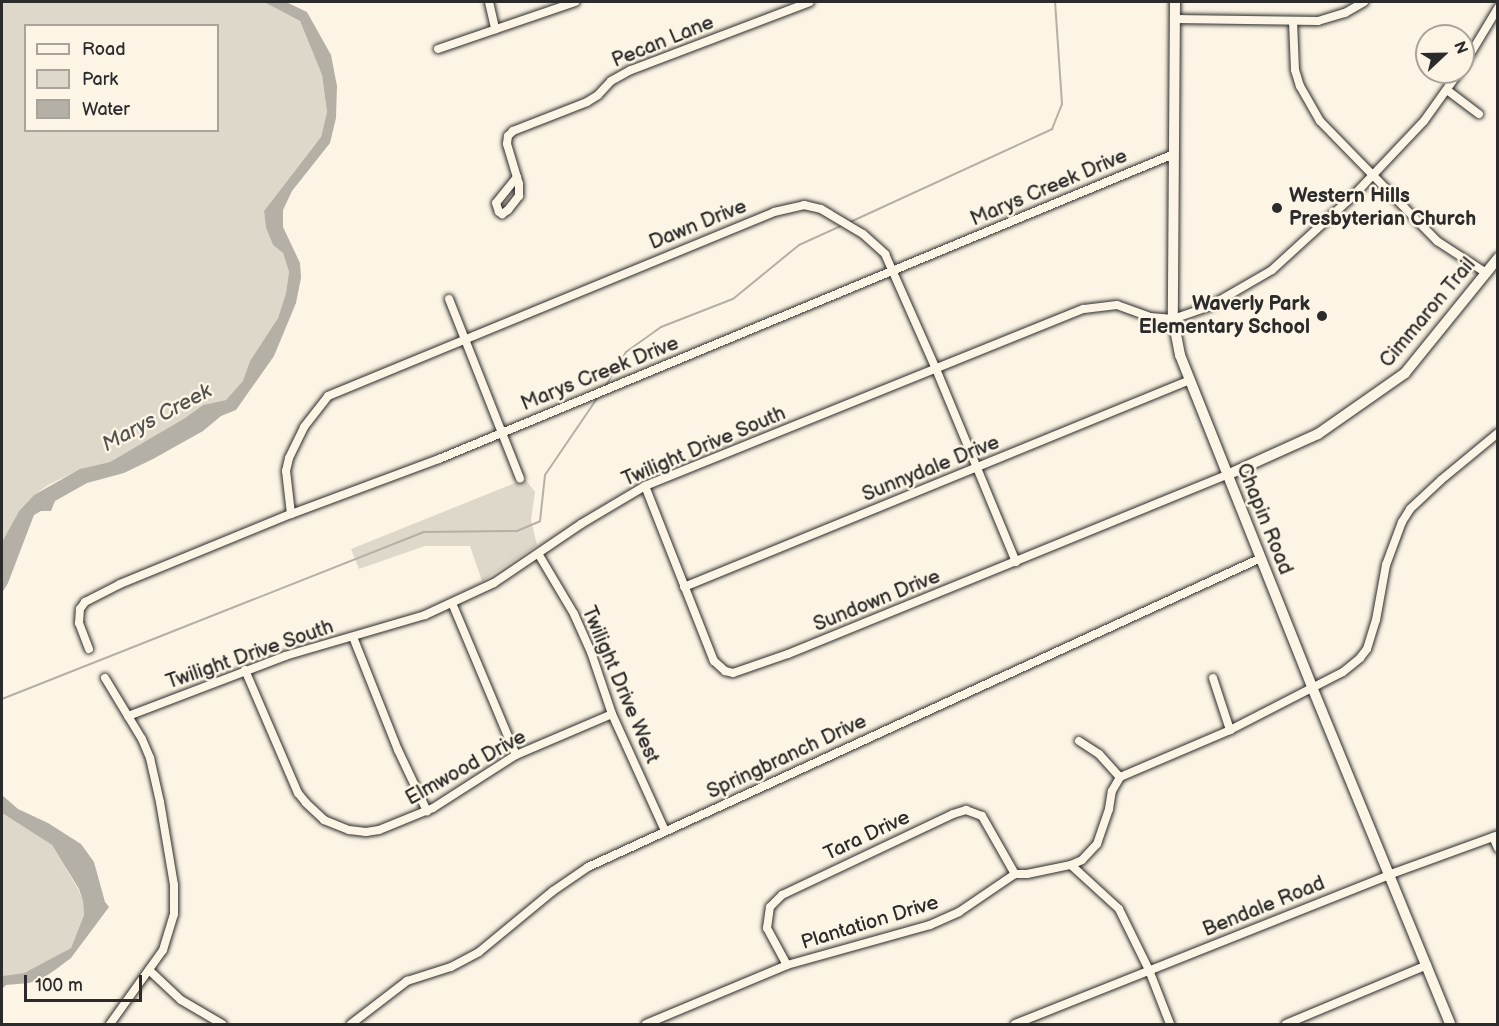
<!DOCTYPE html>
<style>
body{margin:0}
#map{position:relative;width:1499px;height:1026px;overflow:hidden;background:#fcf5e5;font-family:"Balsamiq Sans",sans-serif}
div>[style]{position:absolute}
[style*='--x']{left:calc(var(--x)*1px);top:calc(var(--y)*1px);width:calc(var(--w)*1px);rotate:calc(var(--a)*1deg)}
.green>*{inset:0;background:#ded8ca}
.water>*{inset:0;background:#b4b0a5}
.stream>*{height:2px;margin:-1px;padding:0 1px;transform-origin:1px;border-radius:1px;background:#b4b0a5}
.roads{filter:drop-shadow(0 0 2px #2b2b2b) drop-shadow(0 0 2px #2b2b2b)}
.street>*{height:8px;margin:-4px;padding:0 4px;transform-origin:4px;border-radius:4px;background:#fcf5e5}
.secondary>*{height:10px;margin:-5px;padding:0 5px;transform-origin:5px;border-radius:5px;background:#fcf5e5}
.dots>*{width:16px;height:16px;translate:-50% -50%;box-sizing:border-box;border:3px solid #fcf5e5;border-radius:50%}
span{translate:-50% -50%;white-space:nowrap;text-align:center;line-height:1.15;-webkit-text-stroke:5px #fcf5e5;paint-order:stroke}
.street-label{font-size:20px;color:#2b2b2b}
.poi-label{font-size:20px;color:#2b2b2b;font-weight:700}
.left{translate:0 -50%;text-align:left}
.right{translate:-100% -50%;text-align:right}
.water-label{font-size:21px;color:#545350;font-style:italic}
.frame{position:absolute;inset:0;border:3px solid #2b2b2b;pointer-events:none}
.legend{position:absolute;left:24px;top:24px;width:195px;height:108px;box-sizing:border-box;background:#fcf5e5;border:2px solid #a8a49b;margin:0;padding:8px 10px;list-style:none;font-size:18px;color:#2b2b2b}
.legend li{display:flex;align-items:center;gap:12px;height:30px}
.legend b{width:30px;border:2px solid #a8a49b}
.north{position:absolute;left:1415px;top:24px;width:60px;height:60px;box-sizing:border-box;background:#fcf5e5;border:2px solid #a8a49b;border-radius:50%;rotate:68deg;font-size:16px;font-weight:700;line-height:24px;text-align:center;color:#2b2b2b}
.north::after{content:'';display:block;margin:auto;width:21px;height:27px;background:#2b2b2b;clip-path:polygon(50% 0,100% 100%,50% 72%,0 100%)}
.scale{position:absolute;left:24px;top:975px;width:118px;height:27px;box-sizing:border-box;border:3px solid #2b2b2b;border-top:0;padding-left:8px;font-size:18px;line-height:21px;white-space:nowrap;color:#2b2b2b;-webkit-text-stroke:4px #fcf5e5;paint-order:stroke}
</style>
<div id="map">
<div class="green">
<div style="clip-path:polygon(evenodd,2px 2px,264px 2px,300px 21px,322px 75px,327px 112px,321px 137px,264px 211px,266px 228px,273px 245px,283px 253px,289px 272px,286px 293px,278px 318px,250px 361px,244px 381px,226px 400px,203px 405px,185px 418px,110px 462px,81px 469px,48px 485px,34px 495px,19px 511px,2px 542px,2px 2px,26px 26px,218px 26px,218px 130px,26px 130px,26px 26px)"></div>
<div style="clip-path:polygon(525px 479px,535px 492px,531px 520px,537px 545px,482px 581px,470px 546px,425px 546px,359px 569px,351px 549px)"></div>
<div style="clip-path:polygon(2px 813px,52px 845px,78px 889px,83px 901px,84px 915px,71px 948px,24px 973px,2px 976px)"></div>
</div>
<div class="water">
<div style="clip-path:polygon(264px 2px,286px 2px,307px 12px,331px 55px,337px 86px,336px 118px,330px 143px,292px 191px,283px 210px,283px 227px,300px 263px,301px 278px,296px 303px,274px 356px,236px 410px,221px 416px,203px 431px,153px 459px,124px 473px,87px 483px,55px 501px,51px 511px,41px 511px,34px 515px,8px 583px,2px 593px,2px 542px,19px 511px,34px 495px,80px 469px,110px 462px,185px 418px,203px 405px,226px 400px,243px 381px,250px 361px,278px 318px,286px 293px,289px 272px,283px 253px,273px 245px,266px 228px,264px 211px,321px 137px,327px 112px,322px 75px,300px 21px)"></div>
<div style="clip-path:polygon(2px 795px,18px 809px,48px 823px,81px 844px,94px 862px,105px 902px,109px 907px,71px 958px,55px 970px,43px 978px,29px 983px,6px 985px,2px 989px,2px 976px,24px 973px,71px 948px,84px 915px,83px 901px,79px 889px,52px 845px,2px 813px)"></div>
</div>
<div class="stream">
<div style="--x:848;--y:223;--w:225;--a:-24.7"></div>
<div style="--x:1052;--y:129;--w:27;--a:-68"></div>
<div style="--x:1062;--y:104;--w:102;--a:-93.9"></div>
<div style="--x:605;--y:387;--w:41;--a:-59"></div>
<div style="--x:626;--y:352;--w:43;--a:-35.5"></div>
<div style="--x:661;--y:327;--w:77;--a:-21.3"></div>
<div style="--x:733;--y:299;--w:85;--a:-39.3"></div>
<div style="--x:799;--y:245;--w:48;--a:-24.4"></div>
<div style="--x:2;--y:699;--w:453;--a:-21.6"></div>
<div style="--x:423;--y:532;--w:94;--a:-0.6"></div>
<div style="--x:517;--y:531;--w:25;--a:-23"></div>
<div style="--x:540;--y:521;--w:46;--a:-83.8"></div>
<div style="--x:545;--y:475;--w:98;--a:-55.8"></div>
</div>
<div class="roads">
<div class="street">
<div style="--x:489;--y:2;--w:28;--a:77"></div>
<div style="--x:1175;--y:19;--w:143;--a:0.8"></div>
<div style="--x:1318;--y:21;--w:28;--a:-17"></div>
<div style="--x:1345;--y:13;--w:22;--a:-30"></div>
<div style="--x:1293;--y:21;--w:49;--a:87.7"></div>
<div style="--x:1295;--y:70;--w:17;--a:73"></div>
<div style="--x:1300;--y:86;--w:40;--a:60.3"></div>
<div style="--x:1320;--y:121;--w:168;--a:45.7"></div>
<div style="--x:1437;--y:241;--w:59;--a:33.1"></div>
<div style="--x:438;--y:49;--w:145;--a:-18.9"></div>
<div style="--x:1463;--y:66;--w:68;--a:-58.9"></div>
<div style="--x:1447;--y:90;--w:40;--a:37"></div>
<div style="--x:517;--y:177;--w:33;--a:129"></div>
<div style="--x:496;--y:203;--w:9;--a:72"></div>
<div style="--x:499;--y:212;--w:4;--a:34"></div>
<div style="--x:502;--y:214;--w:7;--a:-34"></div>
<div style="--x:508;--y:210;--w:18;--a:-52"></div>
<div style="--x:519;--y:196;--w:12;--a:-90"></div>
<div style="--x:519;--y:184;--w:42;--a:-106.7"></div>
<div style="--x:507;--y:144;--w:8;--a:-83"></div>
<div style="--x:508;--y:136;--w:7;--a:-45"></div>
<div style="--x:513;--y:131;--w:79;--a:-21.4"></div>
<div style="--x:587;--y:102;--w:13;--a:-32"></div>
<div style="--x:598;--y:95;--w:19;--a:-47"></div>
<div style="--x:611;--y:81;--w:23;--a:-29"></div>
<div style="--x:631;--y:70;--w:191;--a:-20.8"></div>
<div style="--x:449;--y:299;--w:193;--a:68.4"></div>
<div style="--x:645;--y:486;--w:188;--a:68.5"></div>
<div style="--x:714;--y:661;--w:15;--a:42"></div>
<div style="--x:725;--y:671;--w:8;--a:14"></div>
<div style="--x:733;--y:673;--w:58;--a:-19.1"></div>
<div style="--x:788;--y:654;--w:474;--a:-22.2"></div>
<div style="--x:291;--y:514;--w:43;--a:-96.6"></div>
<div style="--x:286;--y:471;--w:13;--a:-77"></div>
<div style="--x:289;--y:458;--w:34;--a:-64"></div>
<div style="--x:304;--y:427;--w:39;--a:-52"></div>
<div style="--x:328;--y:396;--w:482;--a:-22.4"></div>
<div style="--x:774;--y:212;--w:31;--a:-13"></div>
<div style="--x:804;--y:205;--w:17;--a:13"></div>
<div style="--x:821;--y:209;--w:49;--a:30.8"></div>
<div style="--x:863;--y:234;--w:30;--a:42"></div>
<div style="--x:885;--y:254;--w:126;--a:66.1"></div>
<div style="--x:936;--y:369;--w:209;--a:67.5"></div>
<div style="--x:539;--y:555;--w:69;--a:59.3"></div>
<div style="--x:574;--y:614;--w:42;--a:65.9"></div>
<div style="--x:591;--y:652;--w:65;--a:71.3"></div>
<div style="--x:612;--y:714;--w:128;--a:65.6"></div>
<div style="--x:684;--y:587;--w:547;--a:-22.25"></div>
<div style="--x:452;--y:603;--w:165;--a:67.2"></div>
<div style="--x:353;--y:637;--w:122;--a:68.3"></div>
<div style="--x:398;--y:750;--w:68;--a:64.6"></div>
<div style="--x:89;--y:649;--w:28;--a:-111"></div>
<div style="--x:79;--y:623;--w:14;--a:-86"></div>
<div style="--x:80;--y:609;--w:9;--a:-54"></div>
<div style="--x:85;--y:602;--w:39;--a:-27"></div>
<div style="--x:120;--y:584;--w:185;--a:-22.3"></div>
<div style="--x:291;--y:514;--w:158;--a:-20.4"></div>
<div style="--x:439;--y:459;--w:796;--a:-22.54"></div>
<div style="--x:245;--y:670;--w:134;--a:66.7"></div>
<div style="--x:298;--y:793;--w:13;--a:51"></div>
<div style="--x:306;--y:803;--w:25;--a:43"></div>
<div style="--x:324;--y:820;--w:27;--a:22"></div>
<div style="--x:349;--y:830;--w:17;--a:7"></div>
<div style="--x:366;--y:832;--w:13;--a:-9"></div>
<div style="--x:379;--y:830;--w:58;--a:-22.2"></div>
<div style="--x:433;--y:808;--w:98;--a:-32.6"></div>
<div style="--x:516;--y:755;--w:104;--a:-23.1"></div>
<div style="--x:105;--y:678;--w:71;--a:58.8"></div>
<div style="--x:142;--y:739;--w:21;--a:67"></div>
<div style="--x:150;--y:758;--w:45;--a:77.2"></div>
<div style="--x:160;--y:802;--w:84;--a:80.4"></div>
<div style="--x:174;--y:885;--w:29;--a:90"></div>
<div style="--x:174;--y:914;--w:38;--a:107"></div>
<div style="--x:163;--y:950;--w:91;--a:125.6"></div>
<div style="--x:1213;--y:678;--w:55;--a:71.9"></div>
<div style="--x:128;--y:716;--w:168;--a:-20.9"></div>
<div style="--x:285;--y:656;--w:146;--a:-16.3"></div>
<div style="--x:425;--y:615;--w:76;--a:-24.9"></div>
<div style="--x:494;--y:583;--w:105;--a:-34.1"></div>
<div style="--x:581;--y:524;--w:74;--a:-30.7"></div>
<div style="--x:645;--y:486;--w:473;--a:-22"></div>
<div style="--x:1084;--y:309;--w:33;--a:-7"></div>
<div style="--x:1117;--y:305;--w:35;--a:20"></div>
<div style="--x:1150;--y:317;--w:23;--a:5"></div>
<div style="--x:1173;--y:319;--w:39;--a:-19"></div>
<div style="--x:1210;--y:306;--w:72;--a:-30.1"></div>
<div style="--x:1272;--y:270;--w:110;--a:-42.4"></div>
<div style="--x:1353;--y:196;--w:103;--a:-46.6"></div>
<div style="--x:1424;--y:121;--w:60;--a:-54.5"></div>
<div style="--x:1079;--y:741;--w:24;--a:33"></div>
<div style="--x:1099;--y:754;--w:31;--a:48"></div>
<div style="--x:1493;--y:837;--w:12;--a:66"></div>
<div style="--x:1071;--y:865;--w:65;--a:42.5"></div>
<div style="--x:1119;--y:909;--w:68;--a:63.8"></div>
<div style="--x:1149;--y:970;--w:58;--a:68.7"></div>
<div style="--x:787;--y:965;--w:42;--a:-118.4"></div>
<div style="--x:767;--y:928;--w:21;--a:-82"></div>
<div style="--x:770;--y:907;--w:17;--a:-45"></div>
<div style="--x:782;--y:895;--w:189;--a:-25.3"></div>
<div style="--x:953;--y:814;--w:14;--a:-17"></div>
<div style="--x:966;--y:810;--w:17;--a:21"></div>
<div style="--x:982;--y:816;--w:67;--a:60.4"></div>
<div style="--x:149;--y:970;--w:44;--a:43.2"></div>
<div style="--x:181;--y:1000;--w:48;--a:30.3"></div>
<div style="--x:351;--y:1024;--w:71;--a:-37.5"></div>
<div style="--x:407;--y:981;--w:46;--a:-17.7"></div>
<div style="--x:451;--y:967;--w:32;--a:-28"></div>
<div style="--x:479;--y:952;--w:96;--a:-39.5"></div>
<div style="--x:553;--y:891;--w:42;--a:-34.4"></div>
<div style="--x:588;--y:867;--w:741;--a:-24.66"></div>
<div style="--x:646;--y:1024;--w:153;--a:-22.7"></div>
<div style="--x:787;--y:965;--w:148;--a:-15.6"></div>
<div style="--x:930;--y:925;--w:32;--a:-24"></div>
<div style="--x:959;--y:912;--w:68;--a:-34.2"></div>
<div style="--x:1015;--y:874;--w:12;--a:0"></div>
<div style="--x:1027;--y:874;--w:45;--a:-11.6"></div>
<div style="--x:1071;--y:865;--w:12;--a:-24"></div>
<div style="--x:1082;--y:860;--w:22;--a:-47"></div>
<div style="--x:1097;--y:844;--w:37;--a:-71"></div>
<div style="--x:1109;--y:809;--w:18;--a:-81"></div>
<div style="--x:1112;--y:791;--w:16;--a:-60"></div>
<div style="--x:1120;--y:777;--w:120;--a:-23.1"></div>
<div style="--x:1230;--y:730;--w:127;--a:-27.2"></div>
<div style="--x:1343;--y:672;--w:22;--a:-39"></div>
<div style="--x:1360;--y:658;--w:11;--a:-52"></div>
<div style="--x:1367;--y:649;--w:30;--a:-73"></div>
<div style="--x:1376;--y:620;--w:56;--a:-79.7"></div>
<div style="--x:1386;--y:565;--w:46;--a:-69.6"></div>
<div style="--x:1402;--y:522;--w:15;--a:-58"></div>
<div style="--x:1410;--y:509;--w:42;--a:-43.1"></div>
<div style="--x:1441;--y:480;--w:74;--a:-39.5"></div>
<div style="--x:1015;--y:1024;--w:405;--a:-21.7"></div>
<div style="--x:1391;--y:874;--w:114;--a:-20"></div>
<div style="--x:1286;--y:1024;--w:153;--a:-22.7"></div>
</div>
<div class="secondary">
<div style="--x:1175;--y:2;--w:317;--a:90.4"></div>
<div style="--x:1173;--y:319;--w:37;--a:79"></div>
<div style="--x:1180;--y:355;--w:357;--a:68.3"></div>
<div style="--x:1312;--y:687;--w:364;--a:67.7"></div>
<div style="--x:1227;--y:475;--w:100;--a:-24.3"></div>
<div style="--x:1318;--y:434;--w:106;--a:-35"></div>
<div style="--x:1405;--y:373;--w:148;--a:-51"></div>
</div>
</div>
<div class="dots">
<div style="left:1277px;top:208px;background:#2b2b2b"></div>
<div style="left:1322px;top:316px;background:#2b2b2b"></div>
</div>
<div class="street-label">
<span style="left:663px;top:42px;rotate:-22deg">Pecan Lane</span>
<span style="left:1049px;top:188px;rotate:-23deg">Marys Creek Drive</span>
<span style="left:698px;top:225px;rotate:-22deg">Dawn Drive</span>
<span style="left:1428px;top:313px;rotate:-50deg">Cimmaron Trail</span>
<span style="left:600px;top:374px;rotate:-22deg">Marys Creek Drive</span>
<span style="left:704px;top:447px;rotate:-23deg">Twilight Drive South</span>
<span style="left:931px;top:469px;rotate:-22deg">Sunnydale Drive</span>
<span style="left:1264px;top:519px;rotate:68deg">Chapin Road</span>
<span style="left:877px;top:601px;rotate:-22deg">Sundown Drive</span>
<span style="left:250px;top:655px;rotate:-19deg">Twilight Drive South</span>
<span style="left:620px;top:685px;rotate:67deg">Twilight Drive West</span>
<span style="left:787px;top:757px;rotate:-25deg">Springbranch Drive</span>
<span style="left:466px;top:768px;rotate:-29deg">Elmwood Drive</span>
<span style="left:867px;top:836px;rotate:-25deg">Tara Drive</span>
<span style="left:1264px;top:907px;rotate:-22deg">Bendale Road</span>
<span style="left:870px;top:923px;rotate:-17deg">Plantation Drive</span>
</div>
<div class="poi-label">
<span class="left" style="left:1289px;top:208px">Western Hills<br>Presbyterian Church</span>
<span class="right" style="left:1310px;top:316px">Waverly Park<br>Elementary School</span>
</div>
<div class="water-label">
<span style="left:157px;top:418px;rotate:-28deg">Marys Creek</span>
</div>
<div class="frame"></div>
<ul class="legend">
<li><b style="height:8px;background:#fcf5e5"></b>Road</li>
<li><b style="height:16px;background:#ded8ca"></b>Park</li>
<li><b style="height:16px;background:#b4b0a5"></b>Water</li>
</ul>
<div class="north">N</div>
<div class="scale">100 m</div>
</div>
